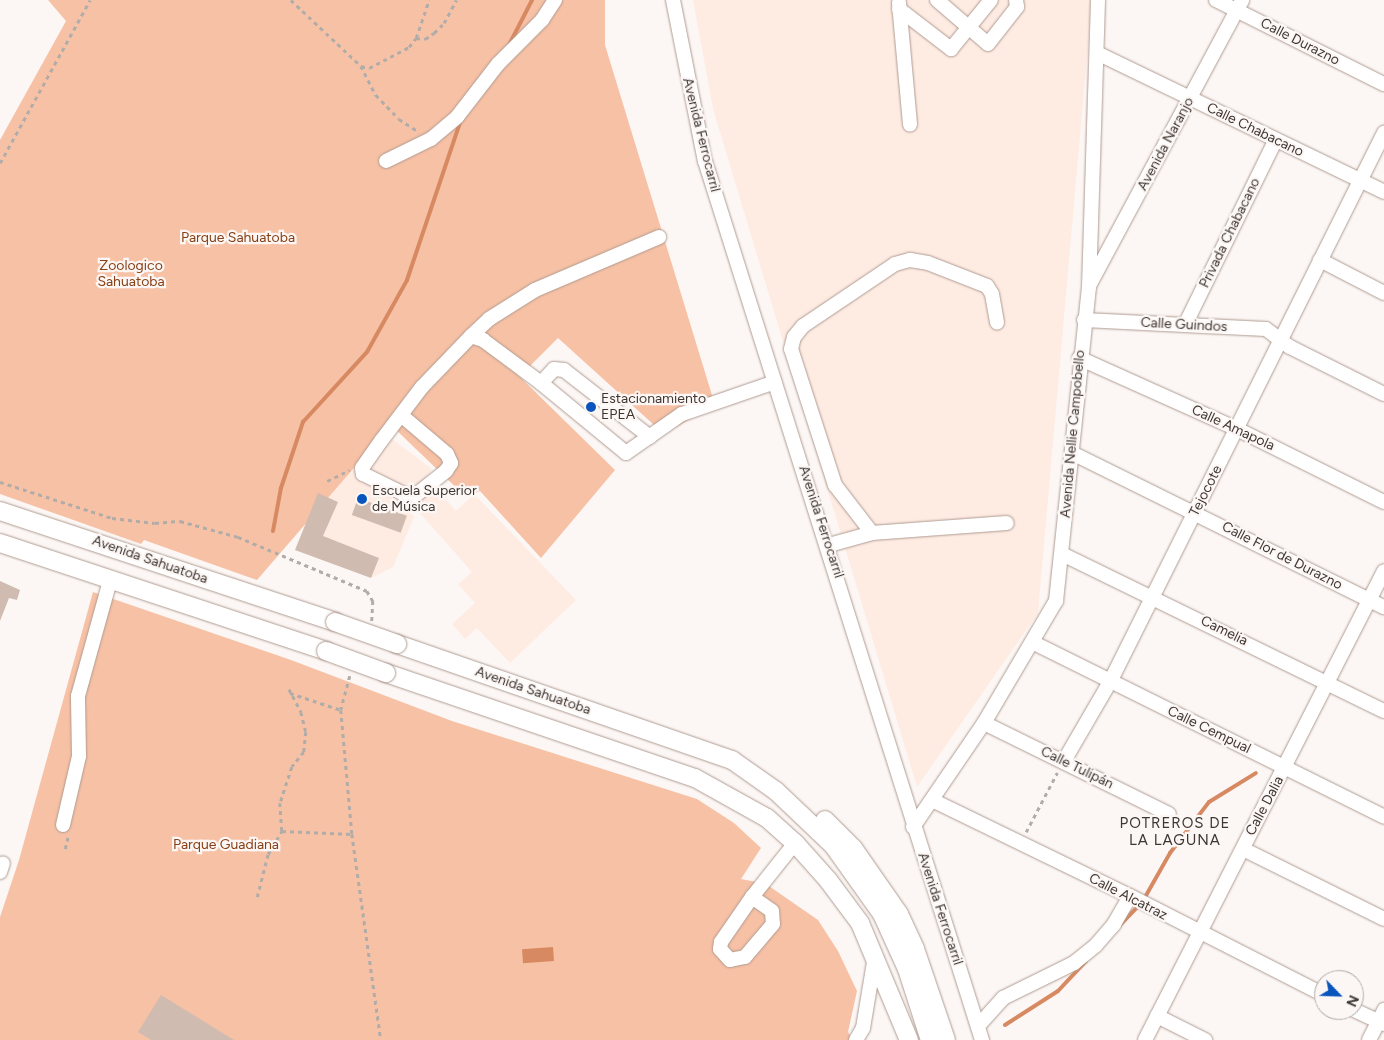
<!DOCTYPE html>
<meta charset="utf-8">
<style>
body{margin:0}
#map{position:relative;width:1384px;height:1040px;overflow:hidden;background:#fcf7f5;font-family:Figtree,sans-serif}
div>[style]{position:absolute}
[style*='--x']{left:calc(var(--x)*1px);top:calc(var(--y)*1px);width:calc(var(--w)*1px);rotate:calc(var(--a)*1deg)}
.built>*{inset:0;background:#feece3}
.green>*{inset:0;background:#f7c1a5}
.water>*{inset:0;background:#d78961;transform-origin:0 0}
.stream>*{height:4px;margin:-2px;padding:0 2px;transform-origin:2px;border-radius:2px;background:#d78961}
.building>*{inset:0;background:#d0bbb0;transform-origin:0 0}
.path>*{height:2.5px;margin-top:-1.25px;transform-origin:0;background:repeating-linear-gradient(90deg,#b2aca9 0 4px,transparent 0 8px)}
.roads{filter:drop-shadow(0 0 1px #b09b91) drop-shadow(0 0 1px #b09b91)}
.minor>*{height:14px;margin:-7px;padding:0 7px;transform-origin:7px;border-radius:7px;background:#fff}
.major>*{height:18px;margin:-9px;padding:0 9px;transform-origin:9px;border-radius:9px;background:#fff}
.bridges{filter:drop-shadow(0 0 1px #b09b91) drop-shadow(0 0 1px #b09b91)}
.major-bridge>*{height:18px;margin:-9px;padding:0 9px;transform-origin:9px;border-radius:9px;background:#fff}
.dots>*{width:14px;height:14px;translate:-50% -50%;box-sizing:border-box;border:2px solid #fcf7f5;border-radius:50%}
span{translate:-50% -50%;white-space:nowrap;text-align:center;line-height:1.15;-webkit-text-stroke:4.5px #fcf7f5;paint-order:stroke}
.street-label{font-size:14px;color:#3e3632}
.park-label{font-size:14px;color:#884015}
.poi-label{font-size:14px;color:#3e3632}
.left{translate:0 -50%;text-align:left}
.neighbourhood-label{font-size:15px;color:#3e3632;letter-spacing:1px}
.north{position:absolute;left:1314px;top:970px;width:50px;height:50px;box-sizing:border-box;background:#fcf7f5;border:1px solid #b0aaa7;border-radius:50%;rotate:114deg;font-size:14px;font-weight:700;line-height:20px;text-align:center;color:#3e3632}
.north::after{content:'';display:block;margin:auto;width:18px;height:22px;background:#0a54be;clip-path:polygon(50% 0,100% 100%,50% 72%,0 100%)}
</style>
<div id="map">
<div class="built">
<div style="clip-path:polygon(693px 0,1092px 0,1038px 613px,917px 787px,713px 109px)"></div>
<div style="clip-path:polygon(376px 427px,432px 469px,405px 505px,414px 517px,393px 567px,371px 578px,295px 550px,318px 493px)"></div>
<div style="clip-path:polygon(432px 484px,456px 511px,474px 494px,576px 600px,510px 663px,477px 628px,465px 639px,452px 624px,475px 603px,458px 584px,472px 572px,411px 503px)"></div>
</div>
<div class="green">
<div style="clip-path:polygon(48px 0,605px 0,605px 45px,715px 405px,664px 434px,558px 338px,529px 367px,478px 336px,615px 470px,541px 558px,480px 491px,466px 497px,391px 425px,257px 580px,144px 540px,141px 544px,0 494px,0 140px,66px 21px)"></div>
<div style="clip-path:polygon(93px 592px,291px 660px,452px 721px,697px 799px,734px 823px,761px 848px,741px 879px,766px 884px,818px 920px,838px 951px,857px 991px,848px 1032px,853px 1040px,0 1040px,0 917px,19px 860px)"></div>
</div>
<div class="water">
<div style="left:553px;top:947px;width:14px;height:31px;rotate:86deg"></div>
</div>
<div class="stream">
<div style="--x:508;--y:47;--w:53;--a:-62.9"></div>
<div style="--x:273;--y:531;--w:44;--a:-79.5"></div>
<div style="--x:281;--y:488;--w:70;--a:-71.6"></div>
<div style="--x:303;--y:422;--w:95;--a:-47.6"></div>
<div style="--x:367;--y:352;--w:82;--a:-60.9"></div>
<div style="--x:407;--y:280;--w:169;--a:-71.4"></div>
<div style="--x:1144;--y:899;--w:53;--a:-60.5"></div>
<div style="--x:1170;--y:853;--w:64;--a:-52.6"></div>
<div style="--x:1209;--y:802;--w:55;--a:-31.7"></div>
<div style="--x:1120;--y:925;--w:28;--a:-46"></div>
<div style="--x:1005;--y:1025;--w:63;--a:-32.7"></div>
<div style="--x:1058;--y:991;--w:41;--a:-47"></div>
</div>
<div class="building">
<div style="clip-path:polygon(318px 493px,338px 502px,323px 536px,379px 558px,371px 578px,295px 550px)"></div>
<div style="left:358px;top:498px;width:52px;height:18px;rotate:20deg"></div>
<div style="clip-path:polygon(0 581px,20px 590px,17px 600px,9px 598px,0 621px)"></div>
<div style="clip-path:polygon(161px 995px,234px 1040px,151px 1040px,138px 1032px)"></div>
</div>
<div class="path">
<div style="--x:291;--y:0;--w:96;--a:43.3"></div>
<div style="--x:361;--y:66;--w:8;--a:14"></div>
<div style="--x:369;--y:68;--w:45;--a:-27.7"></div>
<div style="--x:409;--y:47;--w:11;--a:-52"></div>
<div style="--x:416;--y:38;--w:40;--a:-71.1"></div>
<div style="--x:416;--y:38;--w:9;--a:6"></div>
<div style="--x:425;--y:39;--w:11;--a:-34"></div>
<div style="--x:434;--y:33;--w:14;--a:-45"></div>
<div style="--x:444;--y:23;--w:26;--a:-62"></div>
<div style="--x:361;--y:66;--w:33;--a:63"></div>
<div style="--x:376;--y:95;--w:33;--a:46"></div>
<div style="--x:399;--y:119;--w:24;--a:33"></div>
<div style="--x:0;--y:163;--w:186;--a:-61.1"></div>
<div style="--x:327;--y:481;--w:25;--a:-26"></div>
<div style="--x:0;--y:482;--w:118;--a:17.8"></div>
<div style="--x:112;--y:518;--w:43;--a:6.6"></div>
<div style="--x:155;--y:523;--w:25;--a:-5"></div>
<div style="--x:180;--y:521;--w:60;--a:15.4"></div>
<div style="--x:238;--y:537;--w:140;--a:22.7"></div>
<div style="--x:367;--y:591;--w:12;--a:59"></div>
<div style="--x:373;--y:601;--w:21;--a:93"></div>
<div style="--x:350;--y:676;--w:35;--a:105"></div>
<div style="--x:341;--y:710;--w:124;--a:84.9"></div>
<div style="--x:352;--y:834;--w:208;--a:82"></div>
<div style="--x:289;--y:689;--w:26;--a:62"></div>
<div style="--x:301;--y:712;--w:21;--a:76"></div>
<div style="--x:306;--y:732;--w:20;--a:96"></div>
<div style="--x:304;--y:752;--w:19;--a:129"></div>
<div style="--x:292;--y:767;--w:38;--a:108"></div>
<div style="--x:280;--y:803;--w:28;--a:86"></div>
<div style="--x:282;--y:831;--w:70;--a:2.5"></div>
<div style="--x:290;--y:693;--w:54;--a:18.4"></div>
<div style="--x:1026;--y:832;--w:67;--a:-62.3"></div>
<div style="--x:65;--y:849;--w:13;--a:-77"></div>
<div style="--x:257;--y:897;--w:44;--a:-75.7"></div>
<div style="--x:268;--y:854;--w:27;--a:-59"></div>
</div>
<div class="roads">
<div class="minor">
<div style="--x:673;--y:0;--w:164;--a:78.8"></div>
<div style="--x:705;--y:161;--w:922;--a:72.51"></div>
<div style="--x:937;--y:0;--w:67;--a:40.8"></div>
<div style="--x:988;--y:44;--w:47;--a:-51.9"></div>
<div style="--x:1017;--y:7;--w:7;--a:-98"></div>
<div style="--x:1216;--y:0;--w:188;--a:26.6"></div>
<div style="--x:899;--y:3;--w:122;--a:84.8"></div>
<div style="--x:899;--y:9;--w:66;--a:37.6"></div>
<div style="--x:951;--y:49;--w:63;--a:-50.8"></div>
<div style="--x:1097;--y:53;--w:319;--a:25.8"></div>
<div style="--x:386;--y:161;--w:50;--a:-26.1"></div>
<div style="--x:431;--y:139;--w:34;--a:-40"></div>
<div style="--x:457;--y:117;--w:67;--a:-52.3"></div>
<div style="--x:498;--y:64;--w:62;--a:-45"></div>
<div style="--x:542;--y:20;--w:24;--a:-57"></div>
<div style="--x:1320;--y:260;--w:72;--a:27.3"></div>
<div style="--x:1090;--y:284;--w:322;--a:-61.8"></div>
<div style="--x:1084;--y:320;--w:182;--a:2.8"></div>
<div style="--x:1266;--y:329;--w:30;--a:37"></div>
<div style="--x:1290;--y:347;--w:105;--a:26.6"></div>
<div style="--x:1185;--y:325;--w:205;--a:-63.9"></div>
<div style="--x:471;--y:336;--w:25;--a:-43"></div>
<div style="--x:489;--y:319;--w:54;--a:-32.2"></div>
<div style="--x:535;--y:290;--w:135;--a:-23.1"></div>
<div style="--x:1079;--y:358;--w:173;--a:24.2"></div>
<div style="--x:1237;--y:429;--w:164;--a:26.4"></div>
<div style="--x:541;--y:383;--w:19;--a:-47"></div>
<div style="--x:554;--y:369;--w:10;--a:6"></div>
<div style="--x:564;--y:370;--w:109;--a:37.9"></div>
<div style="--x:401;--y:415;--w:60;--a:40.3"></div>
<div style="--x:447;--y:454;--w:10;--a:66"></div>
<div style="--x:451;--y:463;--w:9;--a:122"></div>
<div style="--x:446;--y:471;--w:43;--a:141.5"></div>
<div style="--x:412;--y:498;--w:55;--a:-153.9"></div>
<div style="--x:363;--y:474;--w:6;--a:-99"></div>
<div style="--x:362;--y:468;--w:33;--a:-55"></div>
<div style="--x:381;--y:441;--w:68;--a:-52.8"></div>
<div style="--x:422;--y:387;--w:71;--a:-46.1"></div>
<div style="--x:471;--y:336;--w:13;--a:18"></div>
<div style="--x:483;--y:340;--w:72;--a:36.6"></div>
<div style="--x:541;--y:383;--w:110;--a:39.5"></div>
<div style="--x:626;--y:453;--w:68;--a:-34.9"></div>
<div style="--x:682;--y:414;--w:98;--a:-19"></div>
<div style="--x:1072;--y:453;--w:348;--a:26.3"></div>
<div style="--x:872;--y:533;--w:61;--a:-127.6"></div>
<div style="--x:835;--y:485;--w:143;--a:-107.9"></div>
<div style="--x:791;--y:349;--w:12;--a:-76"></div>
<div style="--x:794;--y:337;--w:14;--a:-51"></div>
<div style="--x:803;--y:326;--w:111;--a:-34"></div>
<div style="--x:895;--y:264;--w:16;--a:-15"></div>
<div style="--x:910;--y:260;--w:18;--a:9"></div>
<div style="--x:928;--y:263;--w:63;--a:21.3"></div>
<div style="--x:987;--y:286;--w:9;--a:58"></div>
<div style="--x:992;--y:294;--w:29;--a:80"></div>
<div style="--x:829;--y:545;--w:45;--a:-15.6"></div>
<div style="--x:872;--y:533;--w:135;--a:-4.2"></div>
<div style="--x:1062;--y:554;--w:358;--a:26"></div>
<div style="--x:1034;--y:643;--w:391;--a:26.4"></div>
<div style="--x:984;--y:723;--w:206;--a:26.2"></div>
<div style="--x:1064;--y:761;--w:91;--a:-59.8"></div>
<div style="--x:1110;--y:682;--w:614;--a:-63.48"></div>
<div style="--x:932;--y:800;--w:220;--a:25.9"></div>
<div style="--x:1130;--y:896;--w:218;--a:27"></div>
<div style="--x:63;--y:825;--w:71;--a:-76.9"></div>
<div style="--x:79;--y:756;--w:60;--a:-91"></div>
<div style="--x:78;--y:696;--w:119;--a:-74.5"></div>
<div style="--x:913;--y:827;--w:126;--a:-55.7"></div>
<div style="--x:984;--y:723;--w:142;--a:-59.5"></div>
<div style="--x:1056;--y:601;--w:316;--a:-84"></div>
<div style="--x:1089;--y:287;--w:287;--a:-88.2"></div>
<div style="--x:1243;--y:849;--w:157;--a:26.4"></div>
<div style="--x:0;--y:872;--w:9;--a:-72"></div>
<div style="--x:752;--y:897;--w:24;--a:35"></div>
<div style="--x:772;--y:911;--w:13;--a:86"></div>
<div style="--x:773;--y:924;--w:43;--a:130.3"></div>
<div style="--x:745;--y:957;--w:15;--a:169"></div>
<div style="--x:730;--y:960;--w:15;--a:-132"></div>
<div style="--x:720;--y:949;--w:7;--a:-82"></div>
<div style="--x:721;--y:942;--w:55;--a:-55.4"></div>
<div style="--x:752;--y:897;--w:69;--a:-51.5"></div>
<div style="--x:1354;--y:1010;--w:33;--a:25"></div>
<div style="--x:1157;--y:1016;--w:54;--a:26.6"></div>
<div style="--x:978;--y:1026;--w:38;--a:-48"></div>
<div style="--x:1003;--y:998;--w:79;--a:-26.2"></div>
<div style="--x:1074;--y:963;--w:28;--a:-39"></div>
<div style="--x:1096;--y:945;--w:28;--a:-49"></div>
<div style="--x:1114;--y:924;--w:32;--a:-60"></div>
<div style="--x:856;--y:1040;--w:14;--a:-60"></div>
<div style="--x:863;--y:1028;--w:73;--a:-80.5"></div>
<div style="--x:1145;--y:1040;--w:526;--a:-63"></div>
<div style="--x:1369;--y:1040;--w:34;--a:-63"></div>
</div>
<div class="major">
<div style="--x:0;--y:511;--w:353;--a:18.3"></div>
<div style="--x:0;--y:543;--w:343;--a:18.3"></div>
<div style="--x:397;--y:644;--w:355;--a:19.1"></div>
<div style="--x:732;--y:760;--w:54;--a:35.2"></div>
<div style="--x:776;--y:791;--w:79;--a:43.5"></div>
<div style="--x:833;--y:845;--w:85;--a:54.6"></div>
<div style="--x:882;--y:914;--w:60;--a:65.6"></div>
<div style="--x:907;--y:969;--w:75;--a:72.1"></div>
<div style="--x:386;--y:673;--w:326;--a:18.8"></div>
<div style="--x:695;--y:778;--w:82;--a:29.1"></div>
<div style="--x:767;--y:818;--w:38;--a:42"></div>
<div style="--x:795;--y:843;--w:50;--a:48.3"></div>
<div style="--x:828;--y:880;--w:54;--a:53.3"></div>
<div style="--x:860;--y:923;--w:127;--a:67.3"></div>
<div style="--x:825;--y:820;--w:40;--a:45"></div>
<div style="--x:853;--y:848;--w:80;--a:55.1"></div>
<div style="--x:899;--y:914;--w:38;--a:65"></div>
<div style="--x:915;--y:949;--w:96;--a:71.2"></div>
</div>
</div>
<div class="bridges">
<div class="major-bridge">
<div style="--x:335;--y:622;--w:66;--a:19.5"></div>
<div style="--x:326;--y:651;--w:64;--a:20.1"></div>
</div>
</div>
<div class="dots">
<div style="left:591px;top:407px;background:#0a54be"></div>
<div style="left:362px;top:499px;background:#0a54be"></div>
</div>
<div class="street-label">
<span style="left:1300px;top:42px;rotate:27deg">Calle Durazno</span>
<span style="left:1255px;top:130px;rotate:26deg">Calle Chabacano</span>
<span style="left:701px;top:135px;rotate:76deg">Avenida Ferrocarril</span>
<span style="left:1166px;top:144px;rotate:-62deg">Avenida Naranjo</span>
<span style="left:1230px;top:233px;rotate:-64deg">Privada Chabacano</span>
<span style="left:1184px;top:325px;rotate:3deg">Calle Guindos</span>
<span style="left:1233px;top:428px;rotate:25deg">Calle Amapola</span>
<span style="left:1073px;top:434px;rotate:-85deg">Avenida Nellie Campobello</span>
<span style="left:1206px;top:491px;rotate:-63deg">Tejocote</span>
<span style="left:821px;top:522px;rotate:72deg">Avenida Ferrocarril</span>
<span style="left:1282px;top:556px;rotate:27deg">Calle Flor de Durazno</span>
<span style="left:150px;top:560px;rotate:19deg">Avenida Sahuatoba</span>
<span style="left:1224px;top:631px;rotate:26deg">Camelia</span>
<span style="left:533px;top:691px;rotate:19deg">Avenida Sahuatoba</span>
<span style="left:1209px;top:730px;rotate:26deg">Calle Cempual</span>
<span style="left:1077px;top:768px;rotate:26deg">Calle Tulipán</span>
<span style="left:1265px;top:806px;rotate:-62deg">Calle Dalia</span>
<span style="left:1128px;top:897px;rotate:27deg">Calle Alcatraz</span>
<span style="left:940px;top:909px;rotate:72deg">Avenida Ferrocarril</span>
</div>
<div class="park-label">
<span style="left:238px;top:238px">Parque Sahuatoba</span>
<span style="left:131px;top:274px">Zoologico<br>Sahuatoba</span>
<span style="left:226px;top:845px">Parque Guadiana</span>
</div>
<div class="poi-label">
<span class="left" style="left:601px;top:407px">Estacionamiento<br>EPEA</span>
<span class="left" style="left:372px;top:499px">Escuela Superior<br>de Música</span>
</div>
<div class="neighbourhood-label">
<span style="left:1175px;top:832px">POTREROS DE<br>LA LAGUNA</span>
</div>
<div class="north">N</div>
</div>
